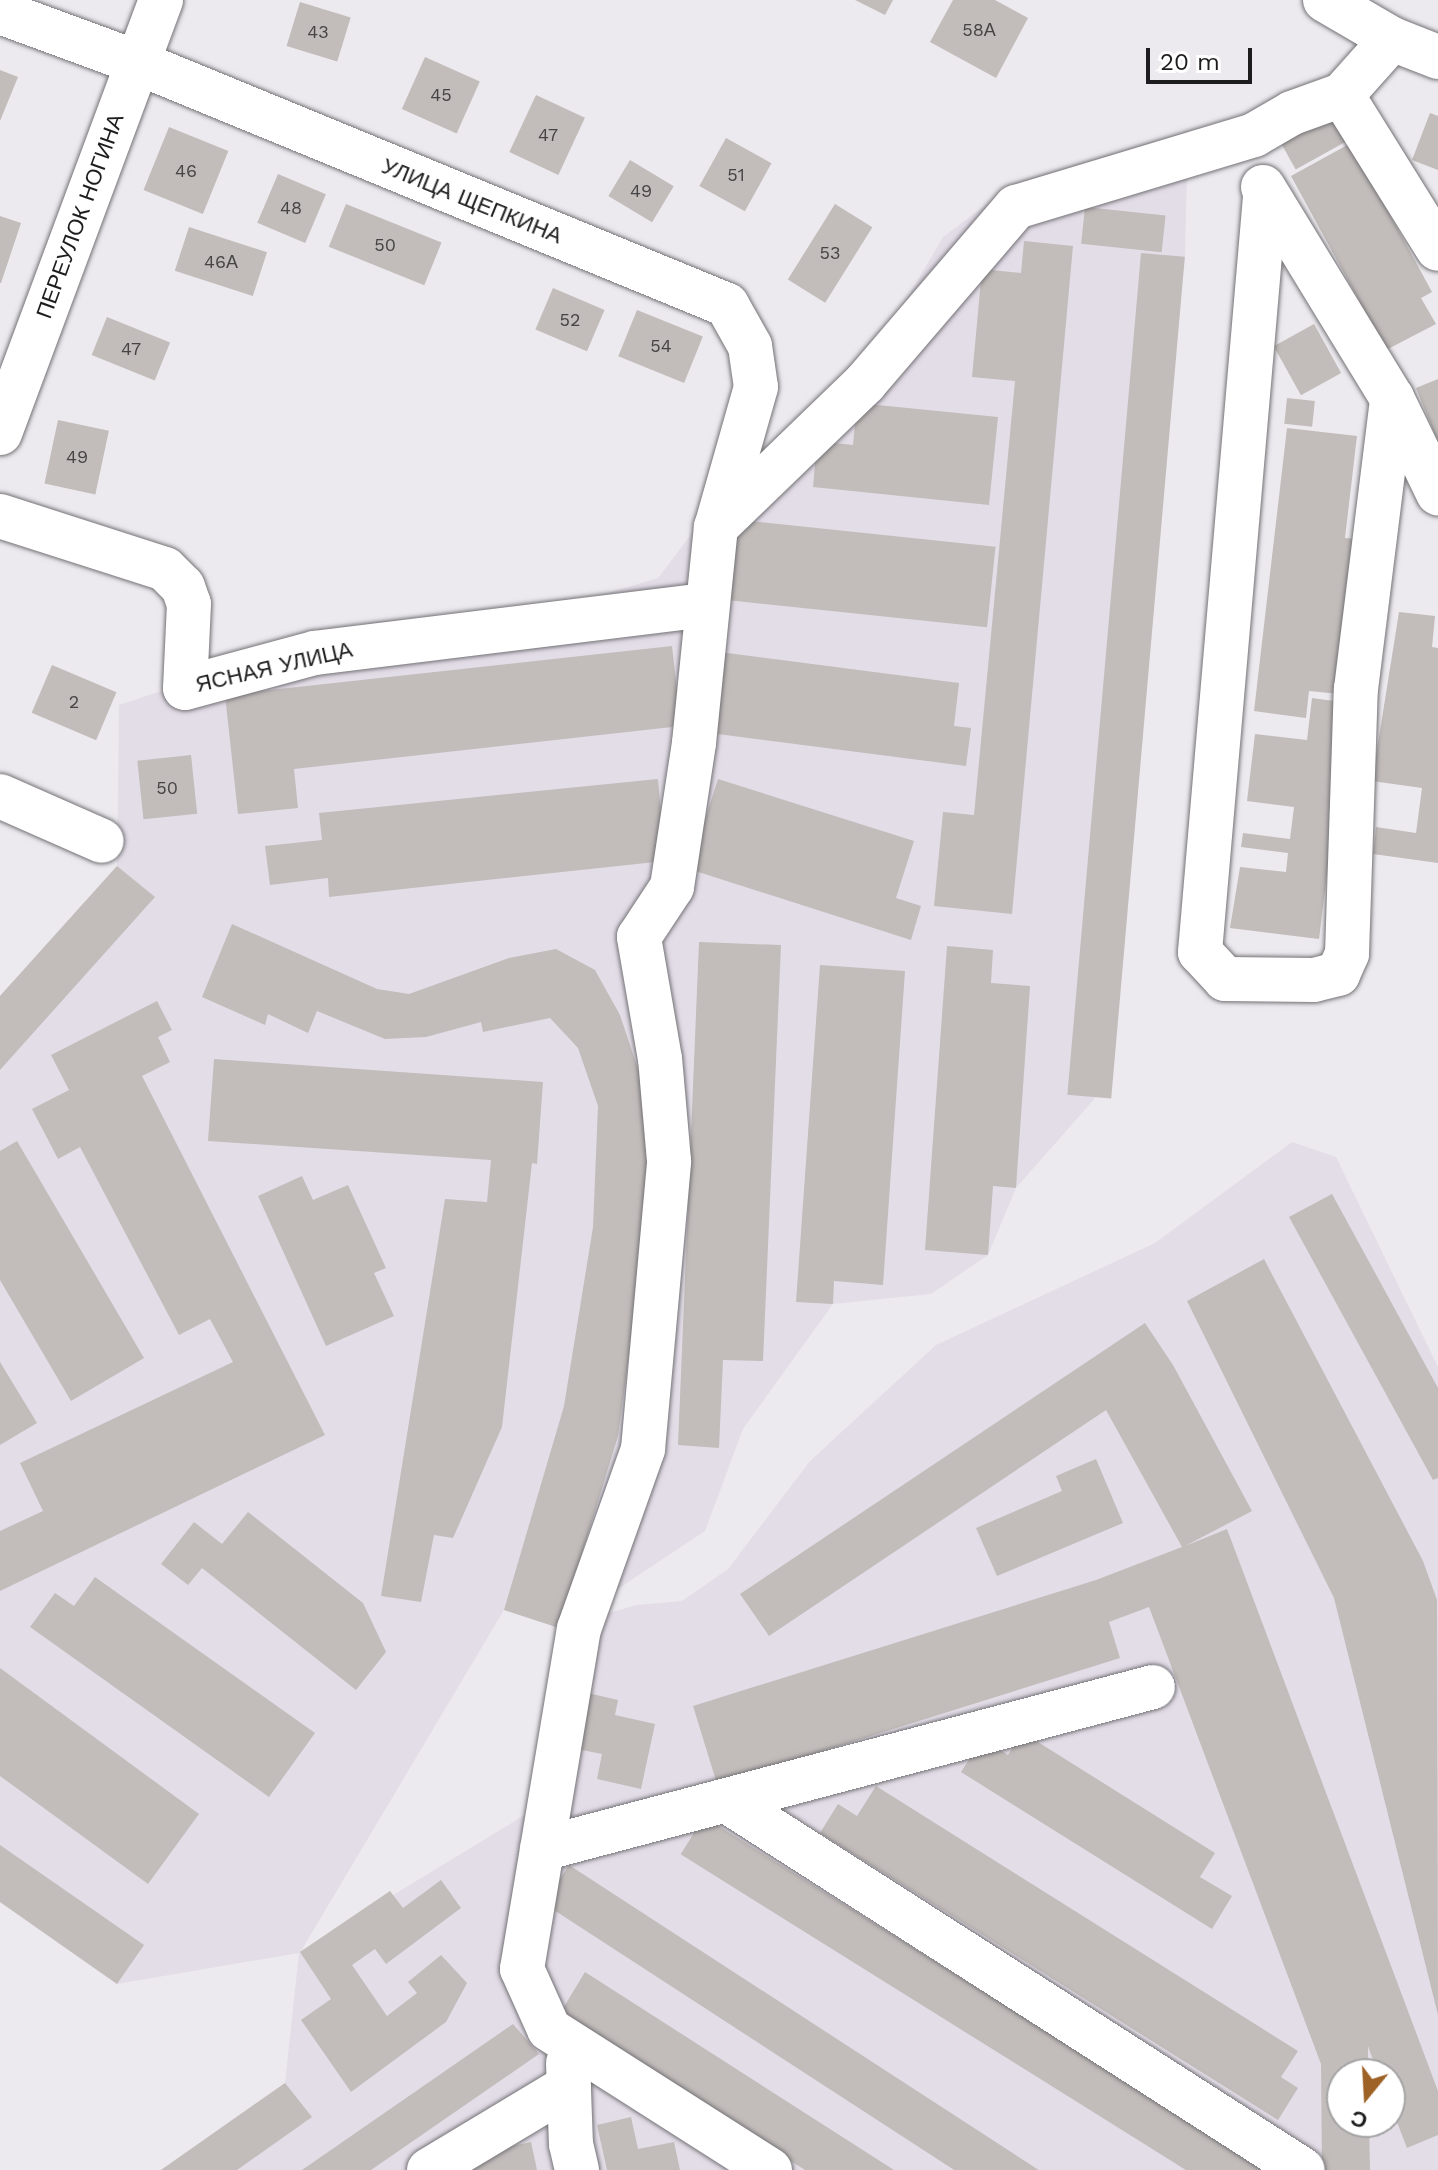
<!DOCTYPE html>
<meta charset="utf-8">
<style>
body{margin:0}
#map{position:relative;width:1438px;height:2170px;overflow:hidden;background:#eceaee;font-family:"Work Sans",sans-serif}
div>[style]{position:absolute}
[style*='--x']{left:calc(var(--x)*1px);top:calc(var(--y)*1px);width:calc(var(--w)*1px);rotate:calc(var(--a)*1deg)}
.built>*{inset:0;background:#e3dde8}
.building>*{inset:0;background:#c2bcba;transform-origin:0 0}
.roads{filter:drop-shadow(0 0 2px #747276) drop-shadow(0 0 2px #747276)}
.minor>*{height:44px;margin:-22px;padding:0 22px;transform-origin:22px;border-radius:22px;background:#fff}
span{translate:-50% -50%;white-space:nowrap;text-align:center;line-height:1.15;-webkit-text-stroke:6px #fff;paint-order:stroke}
.number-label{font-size:18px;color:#464445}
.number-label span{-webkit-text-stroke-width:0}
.street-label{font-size:22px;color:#1d1c1e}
.north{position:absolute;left:1326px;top:2058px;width:80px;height:80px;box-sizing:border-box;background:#fff;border:2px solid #a5a4a5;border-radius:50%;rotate:198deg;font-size:22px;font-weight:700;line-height:32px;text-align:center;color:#1d1c1e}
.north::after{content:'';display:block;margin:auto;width:28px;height:36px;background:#9f6226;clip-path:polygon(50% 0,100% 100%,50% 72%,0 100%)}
.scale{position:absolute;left:1146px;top:48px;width:106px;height:36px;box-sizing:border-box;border:4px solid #1d1c1e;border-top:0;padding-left:10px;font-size:24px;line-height:28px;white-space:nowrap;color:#1d1c1e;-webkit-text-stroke:6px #fff;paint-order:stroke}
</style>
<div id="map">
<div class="built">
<div style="clip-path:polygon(evenodd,1188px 131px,1185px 257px,1096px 1097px,1016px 1188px,988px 1255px,931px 1294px,833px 1304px,743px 1429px,705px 1531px,562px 1626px,637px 1605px,682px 1601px,728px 1569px,810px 1461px,936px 1345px,1155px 1243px,1292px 1142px,1336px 1157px,1438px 1367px,1438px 2170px,161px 2170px,285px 2083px,299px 1953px,117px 1984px,0 1902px,0 996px,117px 866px,119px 705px,370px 622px,564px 606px,658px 578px,702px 520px,874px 355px,943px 237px,1015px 183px,1188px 131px,504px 1610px,559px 1628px,533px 1810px,301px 1951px,504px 1610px,1188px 131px,1342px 2074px,1390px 2074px,1390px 2122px,1342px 2122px,1342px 2074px)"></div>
</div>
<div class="building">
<div style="clip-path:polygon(855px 0,893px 0,885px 15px)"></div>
<div style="clip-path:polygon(953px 0,995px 0,1028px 18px,996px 78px,930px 42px)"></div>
<div style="left:300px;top:2px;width:53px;height:46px;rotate:17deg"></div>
<div style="left:425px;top:57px;width:60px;height:57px;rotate:24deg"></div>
<div style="clip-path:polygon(0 70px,18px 77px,0 121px)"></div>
<div style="left:536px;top:95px;width:54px;height:63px;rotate:25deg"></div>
<div style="left:1341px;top:109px;width:31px;height:69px;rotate:61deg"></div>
<div style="clip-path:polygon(1430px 113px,1438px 116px,1438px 170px,1412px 160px)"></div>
<div style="left:169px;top:127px;width:64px;height:68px;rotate:22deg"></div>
<div style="left:726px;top:138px;width:52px;height:55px;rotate:29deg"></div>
<div style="clip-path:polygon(1351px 143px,1432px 292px,1421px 298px,1436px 324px,1386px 350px,1291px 176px)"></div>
<div style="left:630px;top:160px;width:51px;height:42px;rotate:31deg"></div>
<div style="left:278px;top:174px;width:52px;height:53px;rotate:23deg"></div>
<div style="left:346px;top:204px;width:103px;height:46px;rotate:22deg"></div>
<div style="left:835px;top:204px;width:44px;height:89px;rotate:32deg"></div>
<div style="left:1085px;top:207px;width:81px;height:37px;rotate:6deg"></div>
<div style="clip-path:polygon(0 216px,21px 223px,1px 283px,0 283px)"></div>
<div style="left:189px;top:227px;width:82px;height:46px;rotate:18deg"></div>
<div style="clip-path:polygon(1024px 241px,1073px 246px,1012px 914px,934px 906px,943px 812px,974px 815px,1015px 381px,972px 377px,982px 269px,1021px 273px)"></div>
<div style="left:1141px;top:253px;width:44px;height:845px;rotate:5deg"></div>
<div style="left:553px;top:288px;width:56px;height:45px;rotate:23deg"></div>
<div style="left:637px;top:310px;width:71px;height:50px;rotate:22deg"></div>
<div style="left:107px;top:317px;width:68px;height:41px;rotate:22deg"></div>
<div style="left:1314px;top:324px;width:56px;height:46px;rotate:61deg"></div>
<div style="clip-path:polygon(1438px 379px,1438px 442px,1416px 388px)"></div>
<div style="left:1287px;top:398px;width:28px;height:26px;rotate:6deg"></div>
<div style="clip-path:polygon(857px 403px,998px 417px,989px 505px,813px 487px,817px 441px,853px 445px)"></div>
<div style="left:58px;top:420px;width:52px;height:65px;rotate:12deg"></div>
<div style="clip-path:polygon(1287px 428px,1357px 436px,1345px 538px,1368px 540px,1350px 695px,1309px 691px,1306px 718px,1254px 711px)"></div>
<div style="left:731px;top:519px;width:266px;height:81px;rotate:6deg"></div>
<div style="clip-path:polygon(1399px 612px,1435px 616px,1432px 647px,1438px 648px,1438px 863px,1373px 854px,1376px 827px,1416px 833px,1422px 788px,1372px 781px)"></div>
<div style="clip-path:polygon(672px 646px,681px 726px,294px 769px,298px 808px,238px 814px,225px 695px)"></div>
<div style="clip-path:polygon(712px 651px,959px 683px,954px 726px,971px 728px,966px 766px,702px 732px)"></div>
<div style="left:52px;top:665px;width:70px;height:52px;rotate:23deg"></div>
<div style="clip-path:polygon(1312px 698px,1348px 703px,1319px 939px,1230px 928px,1240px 867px,1286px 872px,1288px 853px,1241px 847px,1243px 833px,1290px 839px,1294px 807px,1247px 801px,1255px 734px,1307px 740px)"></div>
<div style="left:191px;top:755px;width:59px;height:54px;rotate:84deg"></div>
<div style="clip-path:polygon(658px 779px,665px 861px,329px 897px,328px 878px,270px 885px,265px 846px,322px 840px,319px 813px)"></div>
<div style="clip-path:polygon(718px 779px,914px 841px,896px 898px,921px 906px,911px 940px,689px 869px)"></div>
<div style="clip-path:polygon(117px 866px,155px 897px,0 1070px,0 996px)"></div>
<div style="clip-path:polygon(232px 924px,377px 989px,409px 994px,509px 958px,556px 949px,595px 970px,620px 1015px,643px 1084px,648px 1172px,639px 1282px,618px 1436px,559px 1628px,504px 1610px,564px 1406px,593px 1227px,598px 1106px,578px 1048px,550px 1018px,483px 1032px,481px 1022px,426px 1037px,385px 1039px,317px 1011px,308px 1033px,268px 1014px,265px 1025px,202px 997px)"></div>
<div style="clip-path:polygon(699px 942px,781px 945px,763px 1361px,723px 1360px,719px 1448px,678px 1445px)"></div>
<div style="clip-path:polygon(947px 946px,993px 950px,991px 983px,1030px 986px,1016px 1188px,993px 1186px,988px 1255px,925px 1250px)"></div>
<div style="clip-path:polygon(820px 965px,905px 971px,883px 1285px,834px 1281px,833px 1304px,796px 1302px)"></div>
<div style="clip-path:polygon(157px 1001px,172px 1030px,158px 1037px,170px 1062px,142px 1076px,325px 1435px,0 1591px,0 1531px,43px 1511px,20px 1463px,233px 1362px,210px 1319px,179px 1335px,80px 1147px,58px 1159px,32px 1109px,69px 1090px,51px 1055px)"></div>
<div style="clip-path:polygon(214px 1059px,543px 1082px,537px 1164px,532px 1163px,502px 1427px,453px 1538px,434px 1535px,421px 1602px,381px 1596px,445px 1199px,487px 1202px,491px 1160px,208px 1141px)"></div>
<div style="clip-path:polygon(17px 1141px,144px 1358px,71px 1401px,0 1280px,0 1151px)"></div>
<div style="clip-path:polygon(302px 1176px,313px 1200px,348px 1185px,386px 1268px,374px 1273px,394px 1316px,326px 1346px,258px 1196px)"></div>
<div style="clip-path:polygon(1332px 1194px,1438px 1388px,1438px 1478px,1433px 1480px,1289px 1217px)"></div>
<div style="clip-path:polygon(1264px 1259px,1423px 1561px,1437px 1600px,1438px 2015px,1334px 1598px,1187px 1301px)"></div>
<div style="clip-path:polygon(1145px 1323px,1173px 1365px,1252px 1511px,1185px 1546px,1227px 1529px,1438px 2091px,1438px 2135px,1407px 2148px,1390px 2104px,1390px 2074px,1378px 2074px,1368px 2046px,1368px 2074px,1342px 2074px,1342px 2122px,1369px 2122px,1370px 2170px,1322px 2170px,1321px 2064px,1149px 1607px,1109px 1622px,1120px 1658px,717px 1784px,693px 1706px,1096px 1580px,1182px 1547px,1106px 1410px,769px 1636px,740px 1594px)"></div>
<div style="clip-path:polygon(0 1362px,37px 1423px,0 1445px)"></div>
<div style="clip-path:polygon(1096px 1459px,1123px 1523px,997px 1576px,976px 1528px,1062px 1491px,1056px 1476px)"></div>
<div style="clip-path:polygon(248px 1512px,363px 1603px,386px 1652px,356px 1690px,202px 1568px,188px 1585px,161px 1564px,194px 1522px,222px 1544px)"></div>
<div style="clip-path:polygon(95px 1577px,315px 1733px,269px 1797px,30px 1627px,55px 1593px,74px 1606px)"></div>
<div style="clip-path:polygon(0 1668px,199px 1814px,148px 1884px,0 1776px)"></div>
<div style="clip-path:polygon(579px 1691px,618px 1700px,615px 1715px,655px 1724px,641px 1789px,597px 1779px,602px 1754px,567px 1747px)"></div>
<div style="clip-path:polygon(1022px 1732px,1215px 1853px,1200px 1877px,1232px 1896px,1212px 1929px,961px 1772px,983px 1738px,1008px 1755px)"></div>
<div style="clip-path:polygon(876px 1786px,1298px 2051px,1281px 2077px,1298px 2088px,1278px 2120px,820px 1833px,838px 1804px,857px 1816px)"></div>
<div style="left:704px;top:1817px;width:659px;height:44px;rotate:32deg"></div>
<div style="clip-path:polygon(0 1845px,144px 1945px,117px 1984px,0 1902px)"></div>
<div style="left:569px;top:1865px;width:565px;height:46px;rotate:33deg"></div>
<div style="clip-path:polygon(441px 1880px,461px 1908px,386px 1964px,375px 1949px,352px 1965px,387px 2016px,417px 1993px,408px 1982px,441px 1955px,467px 1983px,446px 2022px,351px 2092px,301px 2020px,331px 1999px,300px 1952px,390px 1891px,403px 1908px)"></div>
<div style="clip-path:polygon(585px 1972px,894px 2170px,805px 2170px,559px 2015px)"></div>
<div style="clip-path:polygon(513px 2024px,539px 2054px,371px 2170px,302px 2170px)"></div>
<div style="clip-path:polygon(285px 2083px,312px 2117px,237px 2170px,161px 2170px)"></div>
<div style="clip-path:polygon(631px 2117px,638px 2149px,674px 2142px,680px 2170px,607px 2170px,597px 2125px)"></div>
<div style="clip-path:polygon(531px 2142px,537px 2170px,462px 2170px,459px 2157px)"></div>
</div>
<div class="roads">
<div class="minor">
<div style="--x:1325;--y:0;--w:78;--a:30.2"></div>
<div style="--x:1392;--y:39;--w:49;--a:21.4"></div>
<div style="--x:0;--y:12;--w:145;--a:20.2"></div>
<div style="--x:136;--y:62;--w:639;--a:22.35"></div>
<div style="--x:727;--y:305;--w:47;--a:60.7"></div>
<div style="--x:750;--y:346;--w:41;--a:81.7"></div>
<div style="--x:756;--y:387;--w:146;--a:105.9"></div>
<div style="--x:1342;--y:95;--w:181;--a:58.1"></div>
<div style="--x:1263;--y:187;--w:247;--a:58.6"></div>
<div style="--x:1392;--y:398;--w:106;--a:64.2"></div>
<div style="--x:1265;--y:197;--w:758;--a:94.92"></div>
<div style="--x:1200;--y:952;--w:37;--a:47"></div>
<div style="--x:1225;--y:979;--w:89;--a:0.6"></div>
<div style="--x:1314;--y:980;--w:25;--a:-14"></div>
<div style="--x:1338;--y:974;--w:22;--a:-66"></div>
<div style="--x:1347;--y:954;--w:265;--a:-88.1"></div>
<div style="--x:1356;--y:689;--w:293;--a:-82.9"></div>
<div style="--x:0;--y:433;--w:462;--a:-69.6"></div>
<div style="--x:0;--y:516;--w:173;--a:17.8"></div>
<div style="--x:165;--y:569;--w:25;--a:45"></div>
<div style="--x:183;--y:587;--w:18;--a:71"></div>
<div style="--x:189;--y:604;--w:84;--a:92.7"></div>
<div style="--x:185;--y:688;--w:135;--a:-15.1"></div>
<div style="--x:315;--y:653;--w:395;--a:-7"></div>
<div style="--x:0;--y:796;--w:111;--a:23.8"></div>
<div style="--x:730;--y:1803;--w:680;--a:32.64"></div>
<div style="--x:542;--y:1849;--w:632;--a:-14.85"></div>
<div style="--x:568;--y:2063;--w:81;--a:87.9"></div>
<div style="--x:571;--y:2144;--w:27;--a:77"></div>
<div style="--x:429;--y:2170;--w:163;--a:-31"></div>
<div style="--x:770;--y:2170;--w:262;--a:-147.5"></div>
<div style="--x:549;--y:2029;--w:66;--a:-114.2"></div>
<div style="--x:522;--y:1969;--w:345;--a:-80.5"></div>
<div style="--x:579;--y:1629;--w:191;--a:-70.4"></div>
<div style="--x:643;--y:1449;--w:289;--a:-84.8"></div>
<div style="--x:669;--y:1161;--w:102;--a:-95"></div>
<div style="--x:660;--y:1059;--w:124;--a:-99.8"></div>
<div style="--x:639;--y:937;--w:60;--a:-56.6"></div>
<div style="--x:672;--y:887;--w:146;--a:-81.3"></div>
<div style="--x:694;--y:743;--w:217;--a:-84.2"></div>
<div style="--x:716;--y:527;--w:207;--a:-44"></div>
<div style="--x:865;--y:383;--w:232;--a:-49.4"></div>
<div style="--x:1016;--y:207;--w:249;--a:-16.8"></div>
<div style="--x:1254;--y:135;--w:44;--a:-30.1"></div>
<div style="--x:1292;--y:113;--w:53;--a:-19.8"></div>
<div style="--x:1342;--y:95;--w:75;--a:-48.2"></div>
</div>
</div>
<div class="number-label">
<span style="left:979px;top:30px">58А</span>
<span style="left:318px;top:32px">43</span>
<span style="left:441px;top:95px">45</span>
<span style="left:548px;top:135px">47</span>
<span style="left:186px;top:171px">46</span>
<span style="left:736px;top:175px">51</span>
<span style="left:641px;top:191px">49</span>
<span style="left:291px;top:208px">48</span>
<span style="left:385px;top:245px">50</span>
<span style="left:830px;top:253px">53</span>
<span style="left:221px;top:262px">46А</span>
<span style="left:570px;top:320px">52</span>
<span style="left:661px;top:346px">54</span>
<span style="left:131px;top:349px">47</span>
<span style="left:77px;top:457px">49</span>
<span style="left:74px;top:702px">2</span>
<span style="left:167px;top:788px">50</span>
</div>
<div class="street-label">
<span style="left:472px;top:201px;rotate:22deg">УЛИЦА ЩЕПКИНА</span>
<span style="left:80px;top:216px;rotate:-70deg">ПЕРЕУЛОК НОГИНА</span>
<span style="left:274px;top:667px;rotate:-13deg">ЯСНАЯ УЛИЦА</span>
</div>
<div class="north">С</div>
<div class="scale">20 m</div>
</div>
